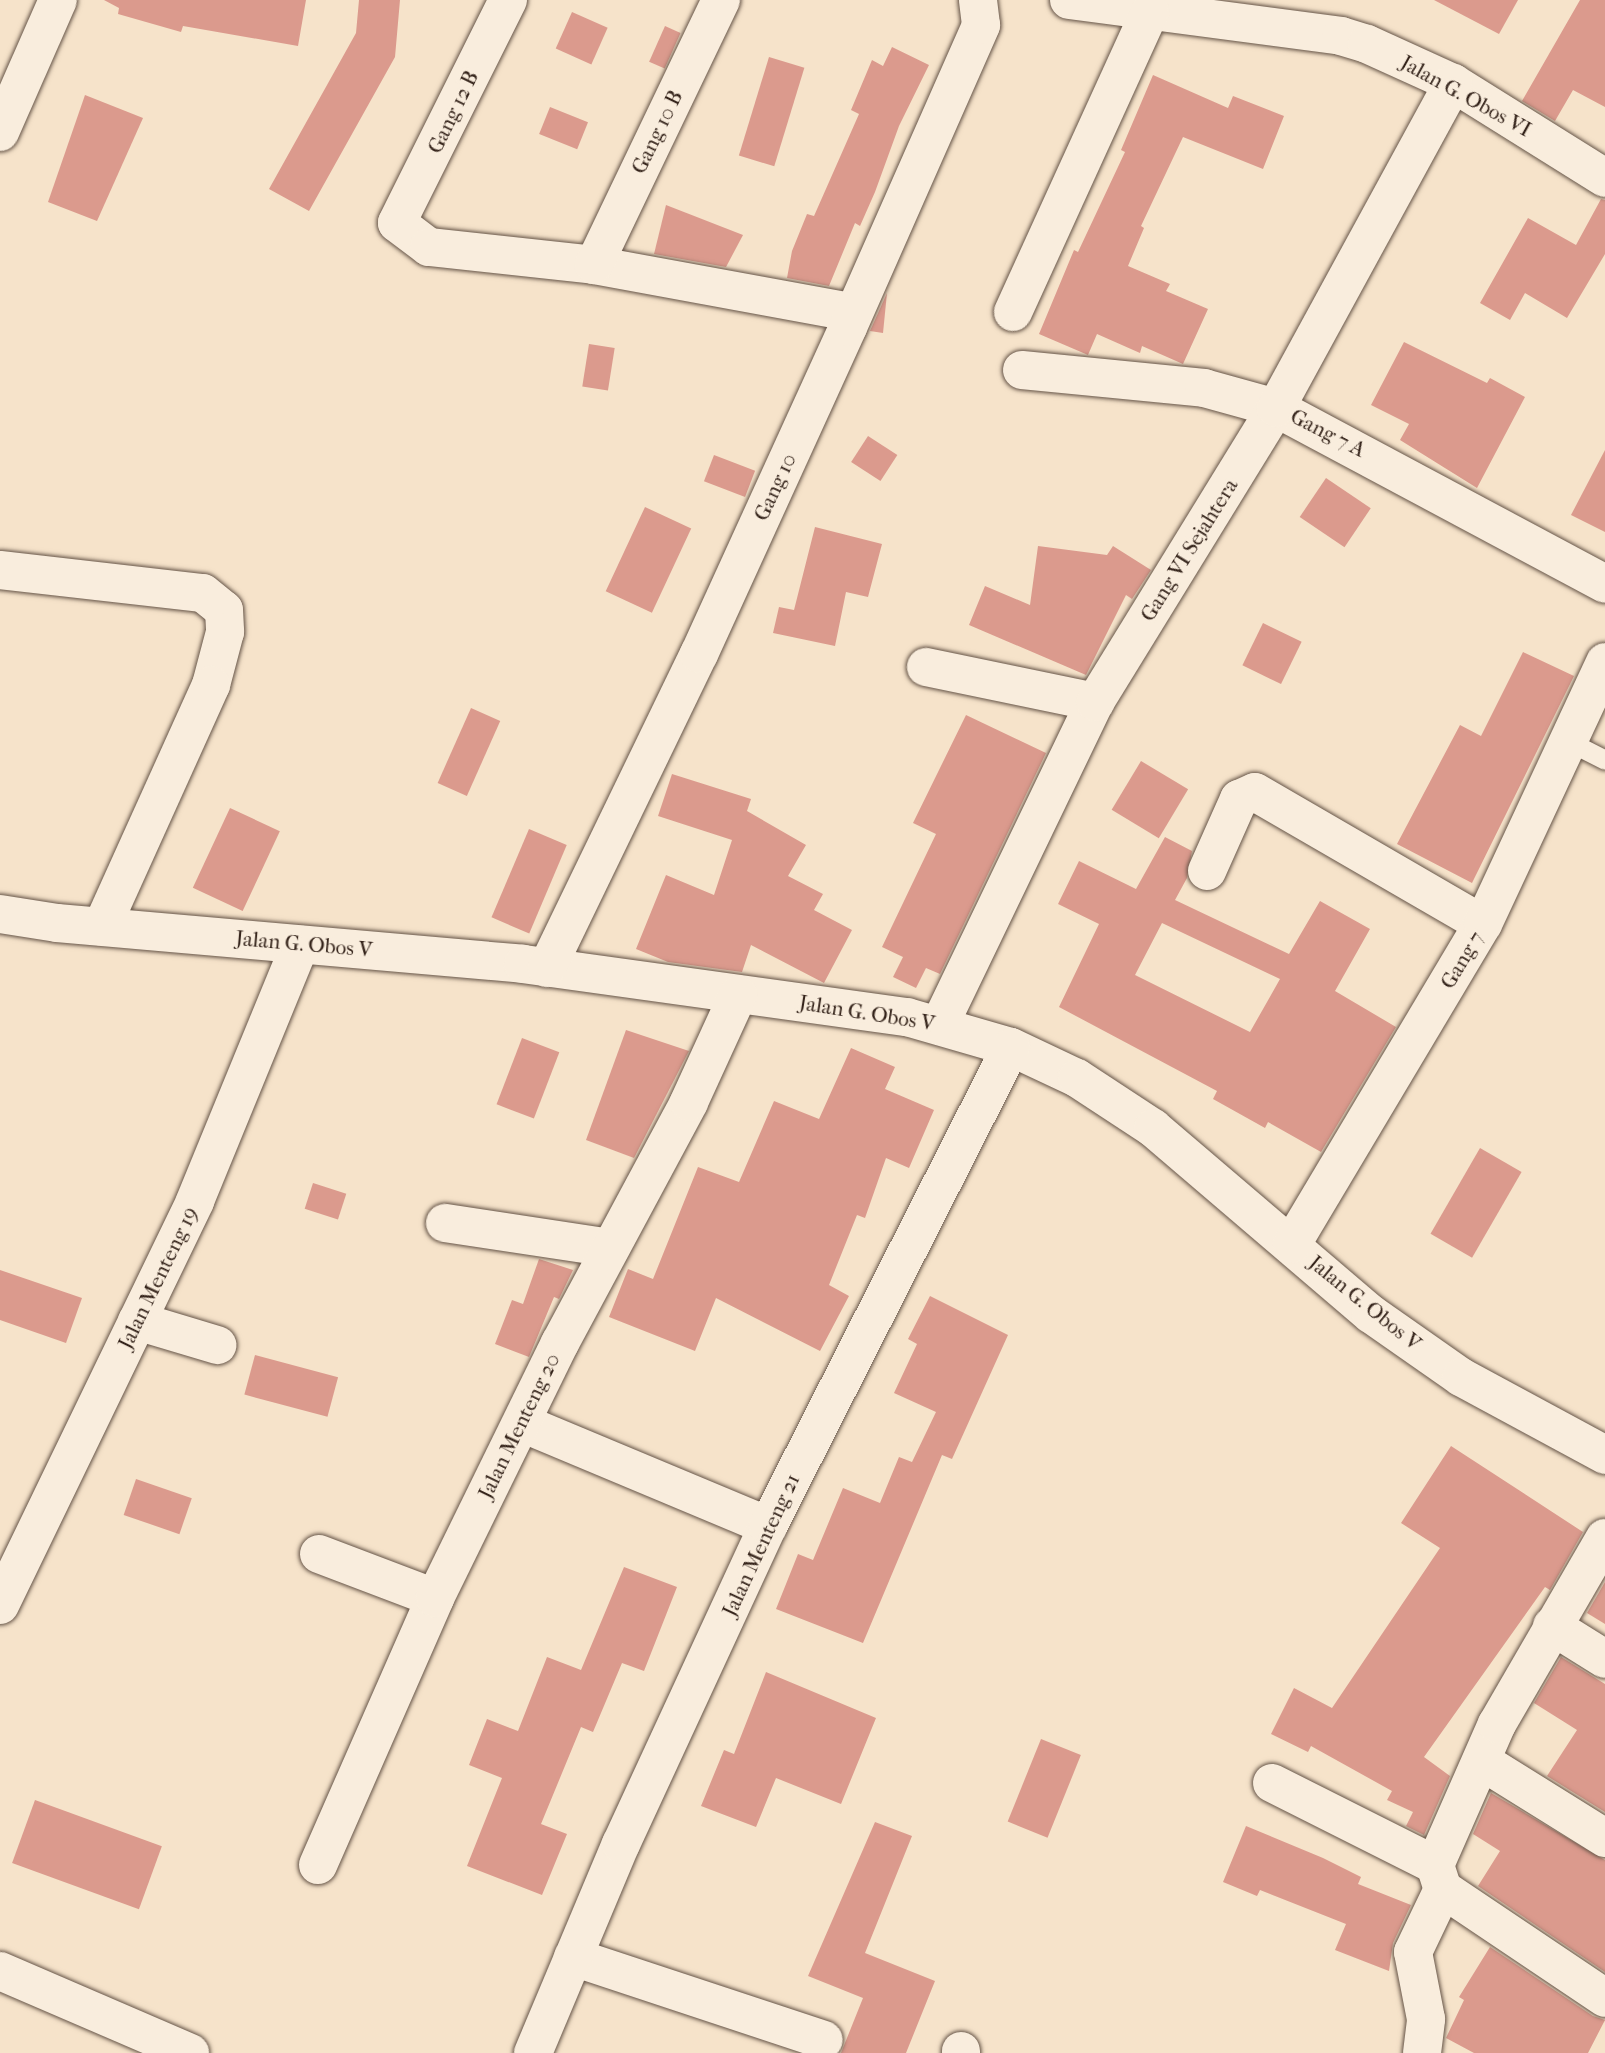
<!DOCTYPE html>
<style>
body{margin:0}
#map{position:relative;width:1605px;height:2053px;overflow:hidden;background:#f6e3ca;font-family:"IM FELL French Canon",serif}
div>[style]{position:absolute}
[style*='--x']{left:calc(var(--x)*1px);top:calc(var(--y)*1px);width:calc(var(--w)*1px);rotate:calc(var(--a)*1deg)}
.building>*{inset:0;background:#db9a8d;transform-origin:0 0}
.roads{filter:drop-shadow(0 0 2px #655447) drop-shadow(0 0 2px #655447)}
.lane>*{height:19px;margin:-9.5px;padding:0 9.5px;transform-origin:9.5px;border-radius:9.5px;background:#f9eddd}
.street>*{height:38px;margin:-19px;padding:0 19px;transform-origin:19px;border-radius:19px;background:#f9eddd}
span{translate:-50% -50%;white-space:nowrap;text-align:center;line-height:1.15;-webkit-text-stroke:6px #f9eddd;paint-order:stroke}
.street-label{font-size:21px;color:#35241b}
</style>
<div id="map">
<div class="building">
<div style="clip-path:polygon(104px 0,306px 0,298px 46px,183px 26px,181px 32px,118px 14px,119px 8px)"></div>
<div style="clip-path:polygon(359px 0,400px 0,395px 57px,309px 211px,269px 189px,356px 33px)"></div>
<div style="clip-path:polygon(1434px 0,1518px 0,1499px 34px)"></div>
<div style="clip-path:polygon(1580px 0,1605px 0,1605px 107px,1573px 90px,1555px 121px,1522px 101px)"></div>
<div style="left:572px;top:12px;width:39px;height:40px;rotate:24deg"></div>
<div style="left:665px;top:26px;width:17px;height:39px;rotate:24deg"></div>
<div style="clip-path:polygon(892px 47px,929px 65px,899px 126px,875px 192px,860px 226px,855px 223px,829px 286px,787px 278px,792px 251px,807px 214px,814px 216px,859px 114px,851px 110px,872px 60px,883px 66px)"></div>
<div style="left:769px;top:57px;width:37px;height:103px;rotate:17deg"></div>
<div style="clip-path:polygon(1153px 75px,1228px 108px,1233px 96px,1284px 116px,1263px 169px,1183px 137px,1141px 226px,1144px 228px,1128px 266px,1170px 284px,1166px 291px,1208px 309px,1183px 364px,1142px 346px,1140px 353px,1097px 334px,1088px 355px,1039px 334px,1074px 250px,1078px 252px,1125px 152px,1121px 150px)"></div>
<div style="clip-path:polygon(85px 95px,143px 118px,97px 221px,48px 202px)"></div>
<div style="left:550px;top:107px;width:41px;height:29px;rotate:22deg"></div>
<div style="clip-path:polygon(1601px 199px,1605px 200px,1605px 254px,1567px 318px,1525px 293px,1510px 320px,1480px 303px,1528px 218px,1576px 245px)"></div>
<div style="clip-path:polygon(666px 205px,743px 235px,726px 267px,654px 254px)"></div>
<div style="clip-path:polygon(887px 293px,883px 333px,870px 331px)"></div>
<div style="clip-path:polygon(1404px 342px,1487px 383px,1490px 378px,1525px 397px,1477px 488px,1400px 440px,1409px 424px,1371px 405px)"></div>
<div style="left:589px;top:344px;width:26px;height:43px;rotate:9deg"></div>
<div style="left:868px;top:436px;width:35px;height:31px;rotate:33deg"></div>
<div style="clip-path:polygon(1605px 450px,1605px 532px,1571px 515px)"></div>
<div style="left:714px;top:455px;width:44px;height:28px;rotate:21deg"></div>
<div style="left:1326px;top:478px;width:54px;height:47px;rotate:34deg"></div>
<div style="left:645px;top:507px;width:51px;height:93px;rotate:25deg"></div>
<div style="clip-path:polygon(815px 527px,882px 544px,868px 597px,846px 592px,835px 646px,773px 633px,779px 607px,794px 610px)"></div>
<div style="clip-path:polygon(1038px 546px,1107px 555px,1113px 546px,1151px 570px,1132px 599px,1126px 595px,1086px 675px,969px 625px,985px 586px,1030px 605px)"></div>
<div style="left:1263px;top:623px;width:43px;height:47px;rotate:26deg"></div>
<div style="clip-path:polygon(1523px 652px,1574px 676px,1472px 883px,1397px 844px,1460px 725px,1481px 736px)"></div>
<div style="left:471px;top:708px;width:32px;height:82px;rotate:24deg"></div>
<div style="clip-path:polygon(966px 715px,1046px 753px,940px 974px,926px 968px,916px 988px,893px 977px,903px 957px,882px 947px,936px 834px,913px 823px)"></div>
<div style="left:1141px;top:761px;width:55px;height:57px;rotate:31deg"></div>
<div style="clip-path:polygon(672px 774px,751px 799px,747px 811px,806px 845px,788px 876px,823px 894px,814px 910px,852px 930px,824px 983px,751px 945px,742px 972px,668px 962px,636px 949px,666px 875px,714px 895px,732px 840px,658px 816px)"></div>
<div style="left:230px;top:808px;width:55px;height:88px;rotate:25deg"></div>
<div style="left:529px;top:829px;width:41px;height:96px;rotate:23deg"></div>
<div style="clip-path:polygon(evenodd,1165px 837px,1192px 851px,1187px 878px,1175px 900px,1289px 954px,1320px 901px,1370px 929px,1335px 991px,1396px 1027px,1321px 1152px,1268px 1122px,1265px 1128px,1213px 1099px,1217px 1091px,1059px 1007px,1099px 924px,1058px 904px,1079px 861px,1136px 889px,1165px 837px,1162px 923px,1280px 979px,1250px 1032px,1135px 975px,1162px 923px)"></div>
<div style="clip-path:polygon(626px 1030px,689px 1051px,634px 1158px,586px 1140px)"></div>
<div style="left:522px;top:1038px;width:40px;height:71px;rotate:21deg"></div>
<div style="clip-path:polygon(851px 1048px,895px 1067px,885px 1089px,934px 1110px,909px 1168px,886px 1158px,865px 1218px,857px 1215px,829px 1285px,849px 1296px,820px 1351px,716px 1298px,695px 1351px,609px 1317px,628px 1269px,653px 1279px,698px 1167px,739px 1182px,774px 1101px,819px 1119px)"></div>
<div style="left:1480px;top:1148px;width:48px;height:99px;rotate:30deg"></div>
<div style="left:313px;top:1183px;width:35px;height:27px;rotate:18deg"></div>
<div style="clip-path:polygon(539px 1259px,573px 1270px,559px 1299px,554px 1297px,529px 1357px,495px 1344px,512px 1300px,523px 1304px)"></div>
<div style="clip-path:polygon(0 1270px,82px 1298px,66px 1343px,0 1320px)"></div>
<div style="clip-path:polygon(930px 1296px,1008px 1335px,952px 1459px,942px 1455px,863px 1643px,776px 1609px,798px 1554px,813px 1560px,843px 1488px,880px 1503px,899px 1457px,912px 1462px,936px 1412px,894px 1393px,917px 1344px,908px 1339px)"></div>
<div style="left:255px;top:1355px;width:86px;height:41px;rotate:15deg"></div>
<div style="clip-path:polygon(1451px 1446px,1583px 1532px,1550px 1590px,1545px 1587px,1424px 1757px,1450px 1776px,1424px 1835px,1406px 1826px,1413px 1812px,1387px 1800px,1392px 1791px,1311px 1746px,1308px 1752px,1271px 1734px,1294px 1688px,1332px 1708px,1440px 1548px,1401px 1523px)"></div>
<div style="left:136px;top:1479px;width:59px;height:38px;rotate:19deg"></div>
<div style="clip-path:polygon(624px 1567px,677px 1587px,644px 1671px,622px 1663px,593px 1732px,581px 1727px,541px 1824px,567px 1834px,542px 1895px,467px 1866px,502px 1778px,469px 1765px,487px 1719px,518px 1731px,547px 1657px,581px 1670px)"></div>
<div style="clip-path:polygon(1605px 1582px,1605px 1624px,1587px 1613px)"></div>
<div style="clip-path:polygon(1561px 1657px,1605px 1684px,1605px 1812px,1547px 1776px,1577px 1730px,1534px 1703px)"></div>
<div style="clip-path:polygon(766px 1672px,876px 1718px,841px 1804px,776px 1778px,756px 1827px,701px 1806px,724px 1750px,734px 1754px)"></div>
<div style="left:1041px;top:1739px;width:43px;height:89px;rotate:22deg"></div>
<div style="clip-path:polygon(1491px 1793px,1605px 1860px,1605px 1972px,1478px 1886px,1500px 1851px,1473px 1834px)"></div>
<div style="left:35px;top:1800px;width:135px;height:67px;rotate:20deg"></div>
<div style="clip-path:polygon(875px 1822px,912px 1836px,865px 1953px,935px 1981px,906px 2053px,841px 2053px,863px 1998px,808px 1976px)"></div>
<div style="clip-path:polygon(1246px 1826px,1323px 1858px,1361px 1877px,1358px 1884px,1411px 1905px,1393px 1943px,1389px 1971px,1335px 1950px,1346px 1924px,1260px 1890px,1257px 1896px,1223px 1882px)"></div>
<div style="clip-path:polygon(1490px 1947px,1593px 2016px,1605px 2020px,1588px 2053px,1474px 2053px,1446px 2038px,1464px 2000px,1459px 1997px)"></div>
</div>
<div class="roads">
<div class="lane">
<div style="--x:1570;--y:742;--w:39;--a:27"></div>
</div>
<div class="street">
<div style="--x:508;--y:0;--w:249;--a:116.5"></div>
<div style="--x:397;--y:223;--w:40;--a:37"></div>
<div style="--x:429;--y:247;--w:166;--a:6.2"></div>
<div style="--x:594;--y:265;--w:261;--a:10.4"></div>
<div style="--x:1069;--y:0;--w:274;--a:7.5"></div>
<div style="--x:1341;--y:36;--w:27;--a:17"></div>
<div style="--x:1367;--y:44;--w:94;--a:24.4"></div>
<div style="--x:1453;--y:83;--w:179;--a:32"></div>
<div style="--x:0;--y:132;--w:144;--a:-66.3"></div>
<div style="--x:594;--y:265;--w:294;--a:-64.4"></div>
<div style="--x:1013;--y:312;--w:330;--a:-65.5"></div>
<div style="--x:1022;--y:370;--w:183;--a:5.6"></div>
<div style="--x:1204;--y:388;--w:75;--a:15.5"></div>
<div style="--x:1276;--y:408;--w:373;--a:28.1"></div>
<div style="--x:0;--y:570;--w:204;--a:6.5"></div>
<div style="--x:203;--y:593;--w:27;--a:39"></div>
<div style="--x:224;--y:610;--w:22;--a:87"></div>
<div style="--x:225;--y:632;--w:55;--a:104.8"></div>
<div style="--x:211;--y:685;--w:265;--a:114.3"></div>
<div style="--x:926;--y:667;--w:173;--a:11.7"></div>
<div style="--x:1207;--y:871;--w:79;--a:-66"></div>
<div style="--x:1239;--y:799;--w:17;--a:-24"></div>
<div style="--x:1255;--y:792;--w:263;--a:30.1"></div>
<div style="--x:0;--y:914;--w:58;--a:9"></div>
<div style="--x:57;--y:923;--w:468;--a:5"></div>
<div style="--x:523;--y:964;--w:388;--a:7.9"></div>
<div style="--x:907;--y:1017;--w:108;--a:16.1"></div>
<div style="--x:1011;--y:1047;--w:73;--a:25.2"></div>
<div style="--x:1077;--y:1078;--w:91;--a:33.3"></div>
<div style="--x:1153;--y:1128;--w:287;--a:40.5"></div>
<div style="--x:1371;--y:1314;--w:110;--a:35"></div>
<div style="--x:1461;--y:1377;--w:164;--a:28.4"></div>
<div style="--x:547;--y:968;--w:349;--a:-64.2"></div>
<div style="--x:699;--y:654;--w:359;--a:-65.5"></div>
<div style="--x:848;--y:327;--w:330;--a:-66.2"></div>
<div style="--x:981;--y:25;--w:25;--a:-97"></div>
<div style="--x:940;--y:1024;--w:357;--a:-64.3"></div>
<div style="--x:1095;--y:702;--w:345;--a:-58.4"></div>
<div style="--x:1276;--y:408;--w:370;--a:-61.4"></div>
<div style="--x:445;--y:1223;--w:167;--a:8.6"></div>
<div style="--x:1292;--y:1244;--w:373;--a:-59.2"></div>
<div style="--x:1483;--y:924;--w:289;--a:-65"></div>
<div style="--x:137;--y:1321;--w:84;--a:16.7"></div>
<div style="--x:522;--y:1423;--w:267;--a:22.7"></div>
<div style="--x:319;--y:1554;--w:124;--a:20.8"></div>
<div style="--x:0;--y:1605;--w:449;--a:-64.2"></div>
<div style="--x:195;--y:1201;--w:277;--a:-67.7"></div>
<div style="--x:1552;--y:1626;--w:62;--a:31.9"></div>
<div style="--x:1483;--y:1762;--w:144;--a:31.9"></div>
<div style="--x:1272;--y:1783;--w:182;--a:26.7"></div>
<div style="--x:1435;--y:1865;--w:154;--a:-66.3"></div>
<div style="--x:1497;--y:1724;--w:215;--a:-59.9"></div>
<div style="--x:318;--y:1865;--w:292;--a:-66.3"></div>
<div style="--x:435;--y:1598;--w:284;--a:-63.9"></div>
<div style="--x:560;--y:1343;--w:273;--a:-61.8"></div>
<div style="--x:689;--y:1102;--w:118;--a:-65.4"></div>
<div style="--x:1435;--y:1865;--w:25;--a:72"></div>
<div style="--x:1443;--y:1889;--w:195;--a:33.9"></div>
<div style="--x:573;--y:1957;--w:264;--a:18.3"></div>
<div style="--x:0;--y:1971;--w:207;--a:23.3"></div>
<div style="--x:533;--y:2053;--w:227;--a:-67.2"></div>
<div style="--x:621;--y:1844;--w:350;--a:-65.2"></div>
<div style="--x:768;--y:1526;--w:537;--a:-63.1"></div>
<div style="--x:961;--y:2053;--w:2;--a:-90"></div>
<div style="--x:1422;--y:2053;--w:34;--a:-83"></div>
<div style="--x:1426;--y:2019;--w:68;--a:-101"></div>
<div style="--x:1413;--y:1952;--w:70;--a:-64.5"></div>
</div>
</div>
<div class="street-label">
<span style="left:1466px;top:96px;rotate:29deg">Jalan G. Obos VI</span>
<span style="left:453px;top:112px;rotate:-64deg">Gang 12 B</span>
<span style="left:657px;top:132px;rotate:-64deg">Gang 10 B</span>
<span style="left:1328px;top:433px;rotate:27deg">Gang 7 A</span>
<span style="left:775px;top:487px;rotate:-65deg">Gang 10</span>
<span style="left:1189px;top:550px;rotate:-58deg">Gang VI Sejahtera</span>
<span style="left:304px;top:944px;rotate:5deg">Jalan G. Obos V</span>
<span style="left:1462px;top:960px;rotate:-59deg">Gang 7</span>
<span style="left:867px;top:1013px;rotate:9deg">Jalan G. Obos V</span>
<span style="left:158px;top:1278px;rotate:-64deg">Jalan Menteng 19</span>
<span style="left:1365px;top:1303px;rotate:39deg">Jalan G. Obos V</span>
<span style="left:519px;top:1426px;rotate:-64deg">Jalan Menteng 20</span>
<span style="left:761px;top:1545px;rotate:-65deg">Jalan Menteng 21</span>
</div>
</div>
